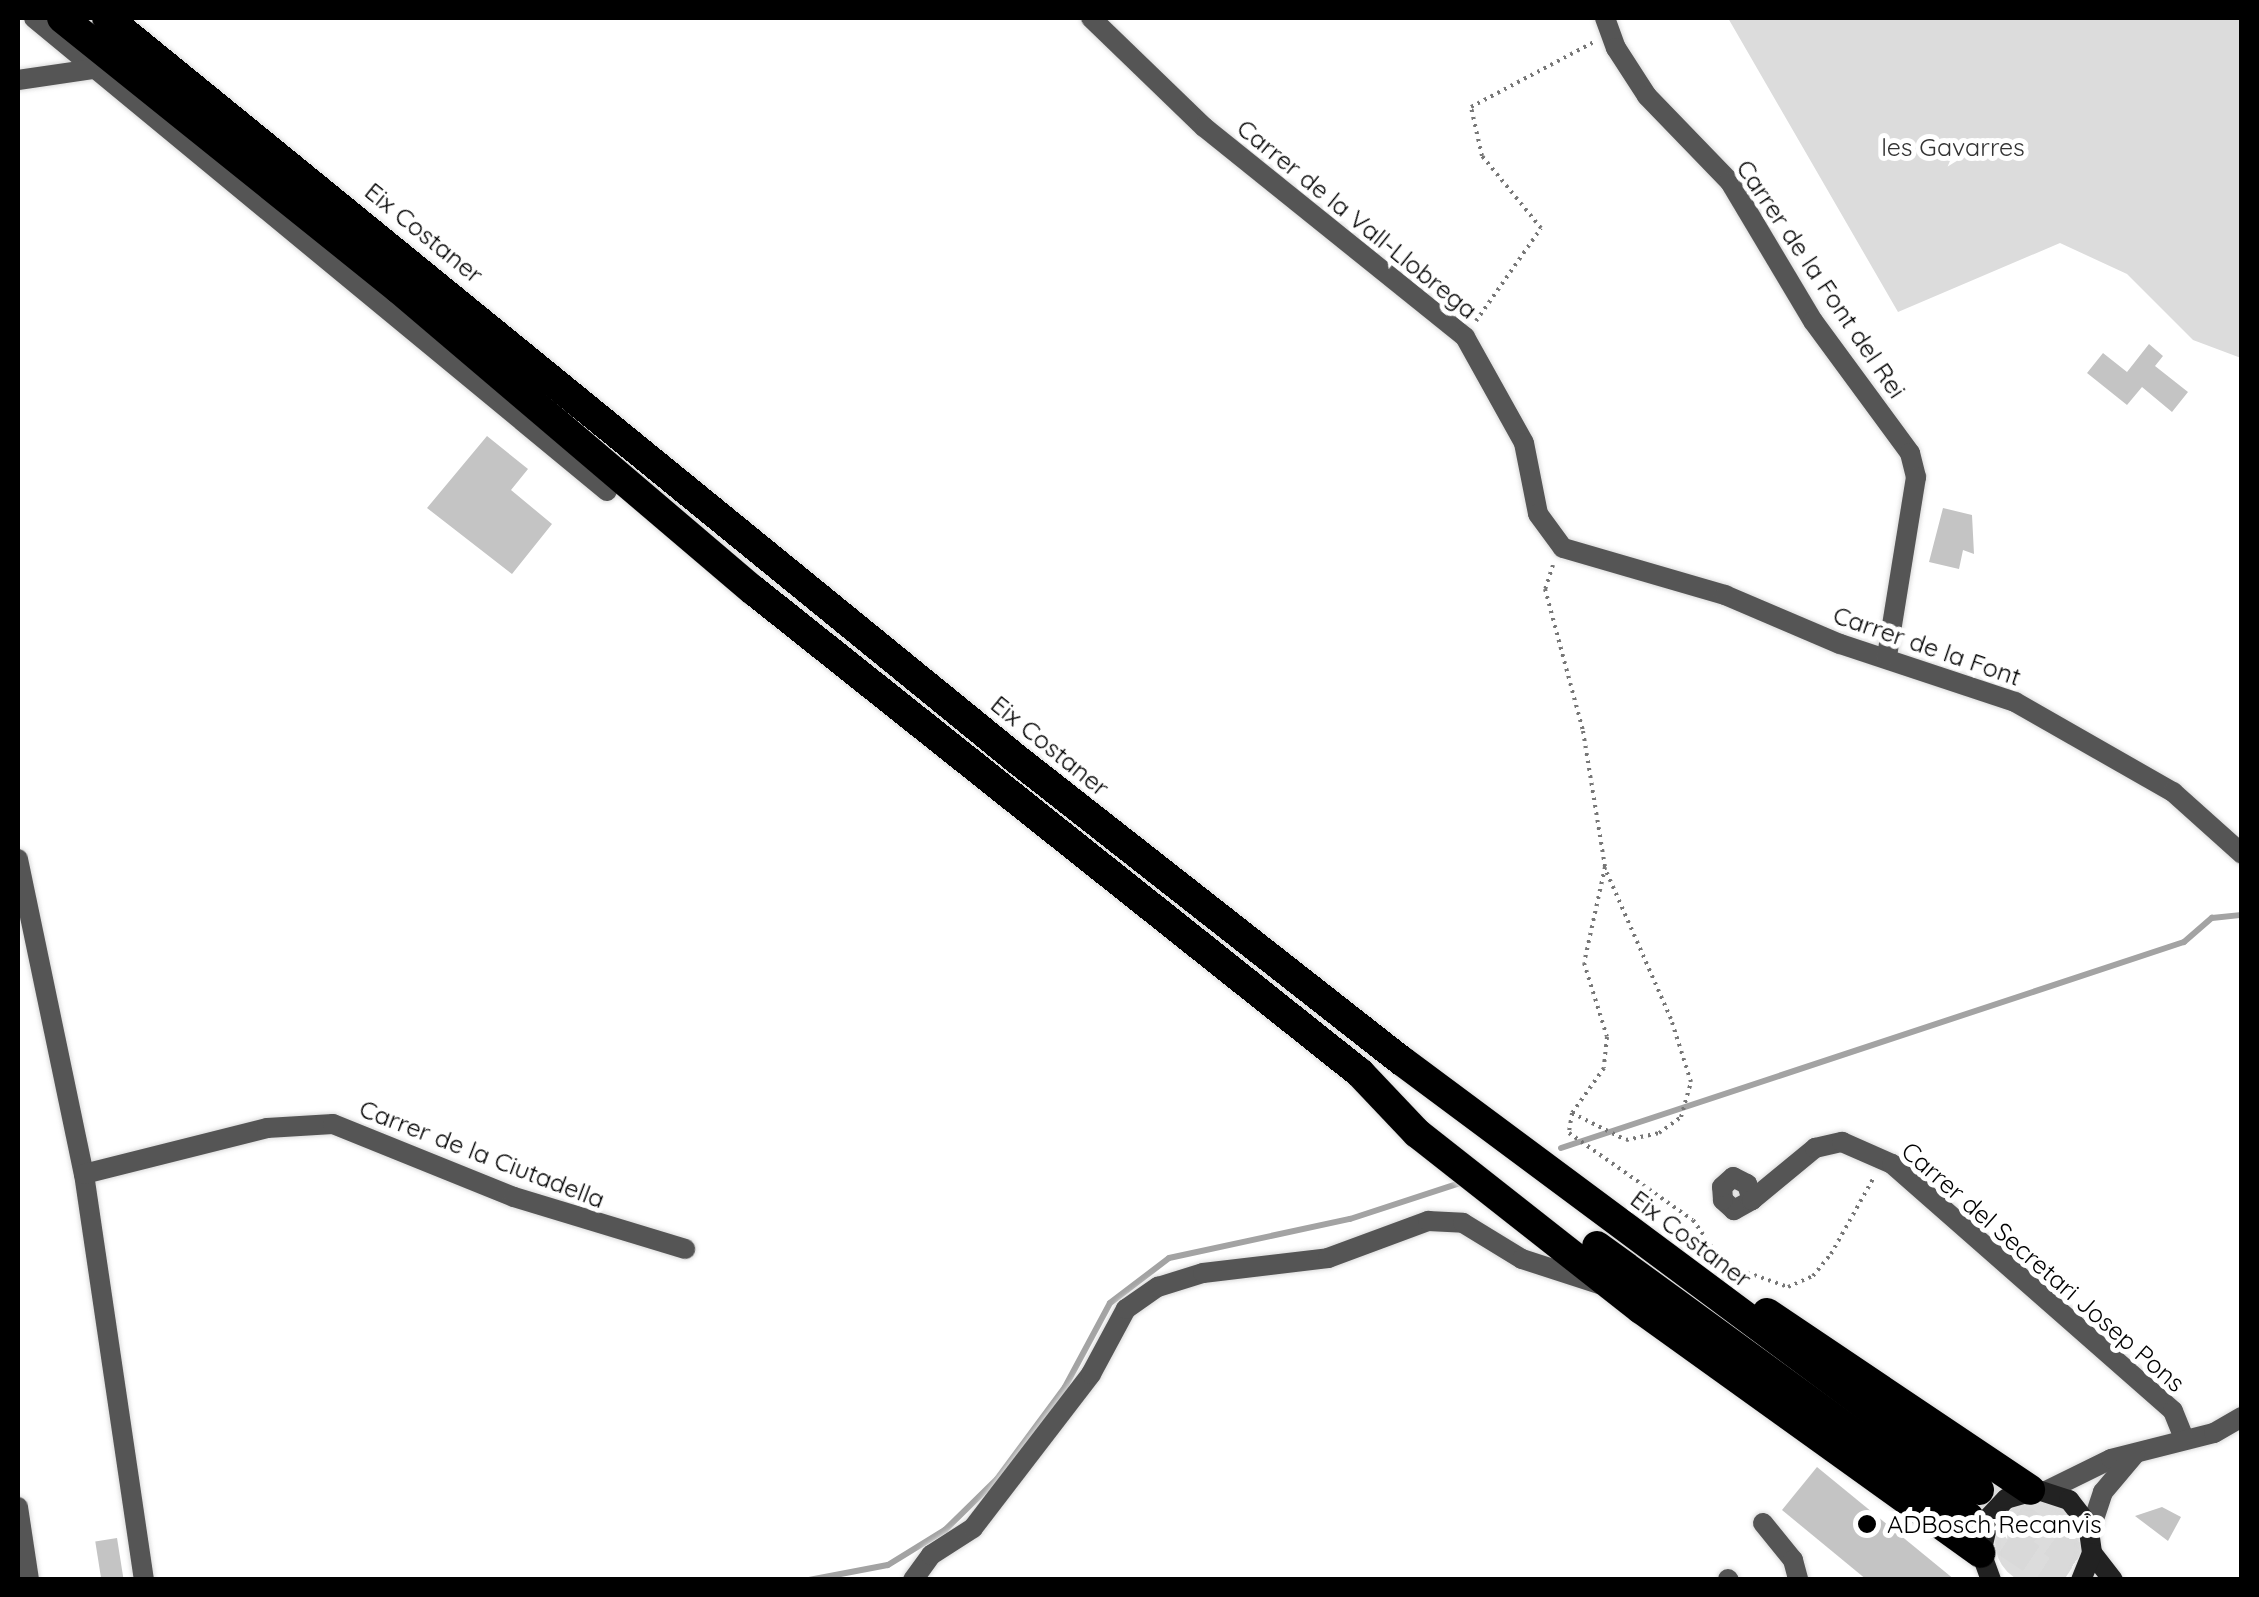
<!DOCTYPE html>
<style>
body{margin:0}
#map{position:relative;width:2259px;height:1597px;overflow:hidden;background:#fff;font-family:Quicksand,sans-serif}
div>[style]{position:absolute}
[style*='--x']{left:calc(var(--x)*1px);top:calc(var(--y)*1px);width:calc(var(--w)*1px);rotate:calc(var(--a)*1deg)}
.green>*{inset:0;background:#dcdcdc}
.round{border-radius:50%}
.stream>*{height:6px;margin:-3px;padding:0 3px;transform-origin:3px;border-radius:3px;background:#a3a3a3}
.building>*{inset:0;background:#c4c4c4;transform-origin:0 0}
.motorway-tunnel>*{height:30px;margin-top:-15px;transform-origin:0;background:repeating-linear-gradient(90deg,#d9d9d9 0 30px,transparent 0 45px)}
.path>*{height:4px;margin-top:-2px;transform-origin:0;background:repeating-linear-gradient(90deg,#777 0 2.5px,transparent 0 7.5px)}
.roads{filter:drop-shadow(0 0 2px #dbdbdb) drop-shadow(0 0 2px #dbdbdb)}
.minor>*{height:20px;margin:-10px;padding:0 10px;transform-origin:10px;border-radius:10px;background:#555}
.secondary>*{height:20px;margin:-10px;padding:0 10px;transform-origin:10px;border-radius:10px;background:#222}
.motorway>*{height:30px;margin:-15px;padding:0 15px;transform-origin:15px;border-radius:15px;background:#000}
.dots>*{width:28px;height:28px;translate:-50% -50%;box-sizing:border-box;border:5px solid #fff;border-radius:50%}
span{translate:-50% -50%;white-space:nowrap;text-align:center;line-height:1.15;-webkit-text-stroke:10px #fff;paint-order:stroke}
.park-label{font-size:25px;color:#333}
.street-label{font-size:25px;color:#000}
.poi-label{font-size:25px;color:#000}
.left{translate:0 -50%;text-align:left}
.frame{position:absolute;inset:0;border:20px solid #000;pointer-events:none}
</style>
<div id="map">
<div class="green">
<div style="clip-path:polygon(1728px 18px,2241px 18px,2241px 358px,2193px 340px,2127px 274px,2060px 243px,1898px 312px)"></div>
<div class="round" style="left:1995px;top:1500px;width:84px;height:84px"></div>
</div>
<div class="stream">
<div style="--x:1561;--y:1148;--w:656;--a:-18.3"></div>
<div style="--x:2184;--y:942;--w:37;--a:-41"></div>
<div style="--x:2212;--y:918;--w:30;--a:-6"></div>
<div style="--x:809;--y:1580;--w:80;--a:-10.8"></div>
<div style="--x:888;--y:1565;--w:67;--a:-31.6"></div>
<div style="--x:945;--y:1530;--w:73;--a:-44.4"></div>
<div style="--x:997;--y:1479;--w:114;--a:-53.5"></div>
<div style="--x:1065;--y:1387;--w:95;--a:-61.8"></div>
<div style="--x:1110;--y:1303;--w:74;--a:-37.3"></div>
<div style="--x:1169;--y:1258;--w:185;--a:-12.2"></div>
<div style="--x:1350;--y:1219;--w:113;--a:-18.1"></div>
</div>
<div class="building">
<div style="clip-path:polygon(2149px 344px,2163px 356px,2155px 366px,2188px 392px,2172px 412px,2142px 387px,2127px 405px,2087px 373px,2103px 353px,2127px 372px)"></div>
<div style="clip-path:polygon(487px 436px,528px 469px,511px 490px,552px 524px,512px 574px,427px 508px)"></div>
<div style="clip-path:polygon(1943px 508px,1972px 515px,1974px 554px,1963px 550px,1959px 569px,1929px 562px)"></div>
<div style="clip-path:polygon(1817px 1467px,1955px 1580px,1867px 1580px,1782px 1510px)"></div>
<div style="clip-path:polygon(2162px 1507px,2181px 1517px,2168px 1541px,2135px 1516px)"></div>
<div style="left:117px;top:1538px;width:43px;height:22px;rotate:81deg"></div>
</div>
<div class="motorway-tunnel">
<div style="--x:1979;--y:1490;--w:156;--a:35.1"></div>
<div style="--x:1969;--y:1517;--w:114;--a:33.6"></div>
</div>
<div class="path">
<div style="--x:1476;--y:321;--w:113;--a:-55"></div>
<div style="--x:1541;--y:228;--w:93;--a:-129.3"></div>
<div style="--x:1482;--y:156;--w:50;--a:-102.7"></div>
<div style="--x:1471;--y:107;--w:139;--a:-27.9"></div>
<div style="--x:1553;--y:565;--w:25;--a:108"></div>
<div style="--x:1545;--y:589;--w:147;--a:75"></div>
<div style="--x:1583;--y:731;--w:138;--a:80.8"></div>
<div style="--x:1605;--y:867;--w:98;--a:102.3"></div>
<div style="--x:1584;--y:963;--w:77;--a:72.7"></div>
<div style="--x:1607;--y:1037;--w:31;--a:96"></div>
<div style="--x:1604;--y:1068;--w:55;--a:125.4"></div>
<div style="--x:1572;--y:1113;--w:20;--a:99"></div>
<div style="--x:1569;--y:1133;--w:151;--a:35.1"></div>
<div style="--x:1693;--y:1220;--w:37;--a:55"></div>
<div style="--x:1714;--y:1250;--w:33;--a:38"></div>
<div style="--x:1740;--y:1270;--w:51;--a:19.5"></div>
<div style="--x:1788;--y:1287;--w:27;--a:-24"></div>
<div style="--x:1813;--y:1276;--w:28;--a:-51"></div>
<div style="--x:1831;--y:1254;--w:88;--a:-60.8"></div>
<div style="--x:1572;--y:1113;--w:60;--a:26.6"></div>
<div style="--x:1626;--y:1140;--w:34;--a:-12"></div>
<div style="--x:1659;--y:1133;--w:27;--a:-36"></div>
<div style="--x:1681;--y:1117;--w:36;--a:-74"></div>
<div style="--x:1691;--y:1082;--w:66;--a:-107.6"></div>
<div style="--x:1671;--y:1019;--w:162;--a:-113.7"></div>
</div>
<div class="roads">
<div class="minor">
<div style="--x:34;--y:18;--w:743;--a:39.54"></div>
<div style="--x:1091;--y:18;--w:157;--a:44"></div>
<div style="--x:1204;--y:127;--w:335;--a:38.8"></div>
<div style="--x:1465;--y:337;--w:121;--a:60.9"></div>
<div style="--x:1524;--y:443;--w:72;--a:78.8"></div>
<div style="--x:1538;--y:514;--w:42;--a:53.7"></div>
<div style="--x:1563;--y:548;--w:169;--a:16.2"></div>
<div style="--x:1725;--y:595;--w:125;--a:23.1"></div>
<div style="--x:1840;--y:644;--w:184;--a:18.3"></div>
<div style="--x:2015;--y:702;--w:182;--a:29.7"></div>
<div style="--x:2173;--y:792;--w:93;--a:41.9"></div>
<div style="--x:1605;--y:18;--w:32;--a:70"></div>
<div style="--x:1616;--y:48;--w:57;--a:57.1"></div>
<div style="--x:1647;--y:96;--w:120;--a:46"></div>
<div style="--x:1730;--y:182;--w:162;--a:59.2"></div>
<div style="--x:1813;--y:321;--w:164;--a:53.7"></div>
<div style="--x:1910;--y:453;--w:25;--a:76"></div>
<div style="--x:1916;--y:477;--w:181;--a:99.2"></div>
<div style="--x:18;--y:80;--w:82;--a:-8.4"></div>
<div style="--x:18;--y:859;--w:322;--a:78.2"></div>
<div style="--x:84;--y:1174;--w:410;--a:81.6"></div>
<div style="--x:84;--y:1174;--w:189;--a:-14.1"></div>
<div style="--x:267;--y:1128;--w:66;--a:-3.5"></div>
<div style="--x:333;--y:1124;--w:195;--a:22"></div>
<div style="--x:514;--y:1197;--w:179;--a:16.9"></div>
<div style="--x:1752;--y:1200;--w:21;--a:151"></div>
<div style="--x:1734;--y:1210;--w:15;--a:-138"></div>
<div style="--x:1723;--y:1200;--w:13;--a:-94"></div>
<div style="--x:1722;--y:1187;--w:15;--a:-42"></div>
<div style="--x:1733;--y:1177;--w:16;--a:27"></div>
<div style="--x:1747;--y:1184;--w:17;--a:73"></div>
<div style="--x:1752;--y:1200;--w:82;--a:-39.5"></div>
<div style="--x:1815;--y:1148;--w:28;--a:-13"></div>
<div style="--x:1842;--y:1142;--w:55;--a:23.7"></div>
<div style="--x:1892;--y:1164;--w:374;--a:41.3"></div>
<div style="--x:2173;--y:1411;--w:31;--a:68"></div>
<div style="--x:2046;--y:1491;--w:72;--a:-26.2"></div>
<div style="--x:2111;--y:1459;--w:106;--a:-14.2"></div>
<div style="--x:2214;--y:1433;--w:32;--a:-30"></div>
<div style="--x:18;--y:1507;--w:74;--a:81.4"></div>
<div style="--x:1763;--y:1523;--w:48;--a:51"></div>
<div style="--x:1793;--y:1560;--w:20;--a:75"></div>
<div style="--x:2090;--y:1531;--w:41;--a:-71.6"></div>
<div style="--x:2103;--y:1492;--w:50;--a:-49.9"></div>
<div style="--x:1728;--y:1579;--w:1;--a:45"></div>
<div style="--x:913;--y:1580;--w:31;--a:-54"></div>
<div style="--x:931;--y:1555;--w:50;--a:-32.7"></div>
<div style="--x:973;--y:1528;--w:194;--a:-52.5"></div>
<div style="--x:1091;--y:1374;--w:74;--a:-61.7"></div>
<div style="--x:1126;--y:1309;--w:39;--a:-35"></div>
<div style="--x:1158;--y:1287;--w:47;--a:-17.3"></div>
<div style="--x:1203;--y:1273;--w:126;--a:-6.8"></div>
<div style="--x:1328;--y:1258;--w:107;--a:-20.3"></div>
<div style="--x:1428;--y:1221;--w:35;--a:3"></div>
<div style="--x:1463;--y:1223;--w:69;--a:31.4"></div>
<div style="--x:1522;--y:1259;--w:81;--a:18"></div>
</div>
<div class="secondary">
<div style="--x:2092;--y:1553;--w:34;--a:52"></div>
<div style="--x:1991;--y:1580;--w:29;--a:-110"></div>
<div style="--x:1981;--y:1553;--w:37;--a:-77"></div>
<div style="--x:1989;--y:1517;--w:25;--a:-47"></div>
<div style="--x:2006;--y:1499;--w:33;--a:-16"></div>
<div style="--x:2038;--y:1490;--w:33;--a:18"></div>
<div style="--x:2069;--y:1500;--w:31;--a:52"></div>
<div style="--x:2088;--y:1524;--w:29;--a:82"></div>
<div style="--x:2092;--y:1553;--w:29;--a:112"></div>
</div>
<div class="motorway">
<div style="--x:62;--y:18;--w:432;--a:38.8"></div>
<div style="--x:399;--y:289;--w:465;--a:40.4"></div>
<div style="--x:753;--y:590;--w:776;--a:38.51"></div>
<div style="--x:1360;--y:1073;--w:83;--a:46.5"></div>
<div style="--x:1417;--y:1133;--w:285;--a:38.2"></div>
<div style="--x:1641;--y:1309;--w:418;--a:35.7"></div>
<div style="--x:107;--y:18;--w:1170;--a:39.17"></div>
<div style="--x:1014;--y:757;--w:493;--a:38.1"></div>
<div style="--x:1402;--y:1061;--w:719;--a:36.63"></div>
<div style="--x:1597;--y:1246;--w:460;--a:36.1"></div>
<div style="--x:1767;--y:1313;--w:317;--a:33.9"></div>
</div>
</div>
<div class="dots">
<div style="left:1867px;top:1524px;background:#000"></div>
</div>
<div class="park-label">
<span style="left:1953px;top:147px">les Gavarres</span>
</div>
<div class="street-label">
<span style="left:1357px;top:219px;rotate:39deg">Carrer de la Vall-Llobrega</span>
<span style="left:424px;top:233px;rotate:39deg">Eix Costaner</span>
<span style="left:1821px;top:279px;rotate:56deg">Carrer de la Font del Rei</span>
<span style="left:1927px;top:646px;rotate:19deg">Carrer de la Font</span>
<span style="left:1050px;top:746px;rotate:39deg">Eix Costaner</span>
<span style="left:482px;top:1154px;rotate:21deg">Carrer de la Ciutadella</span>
<span style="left:1691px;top:1239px;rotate:37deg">Eix Costaner</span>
<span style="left:2043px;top:1267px;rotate:41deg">Carrer del Secretari Josep Pons</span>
</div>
<div class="poi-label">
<span class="left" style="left:1887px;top:1524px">ADBosch Recanvis</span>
</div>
<div class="frame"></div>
</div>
